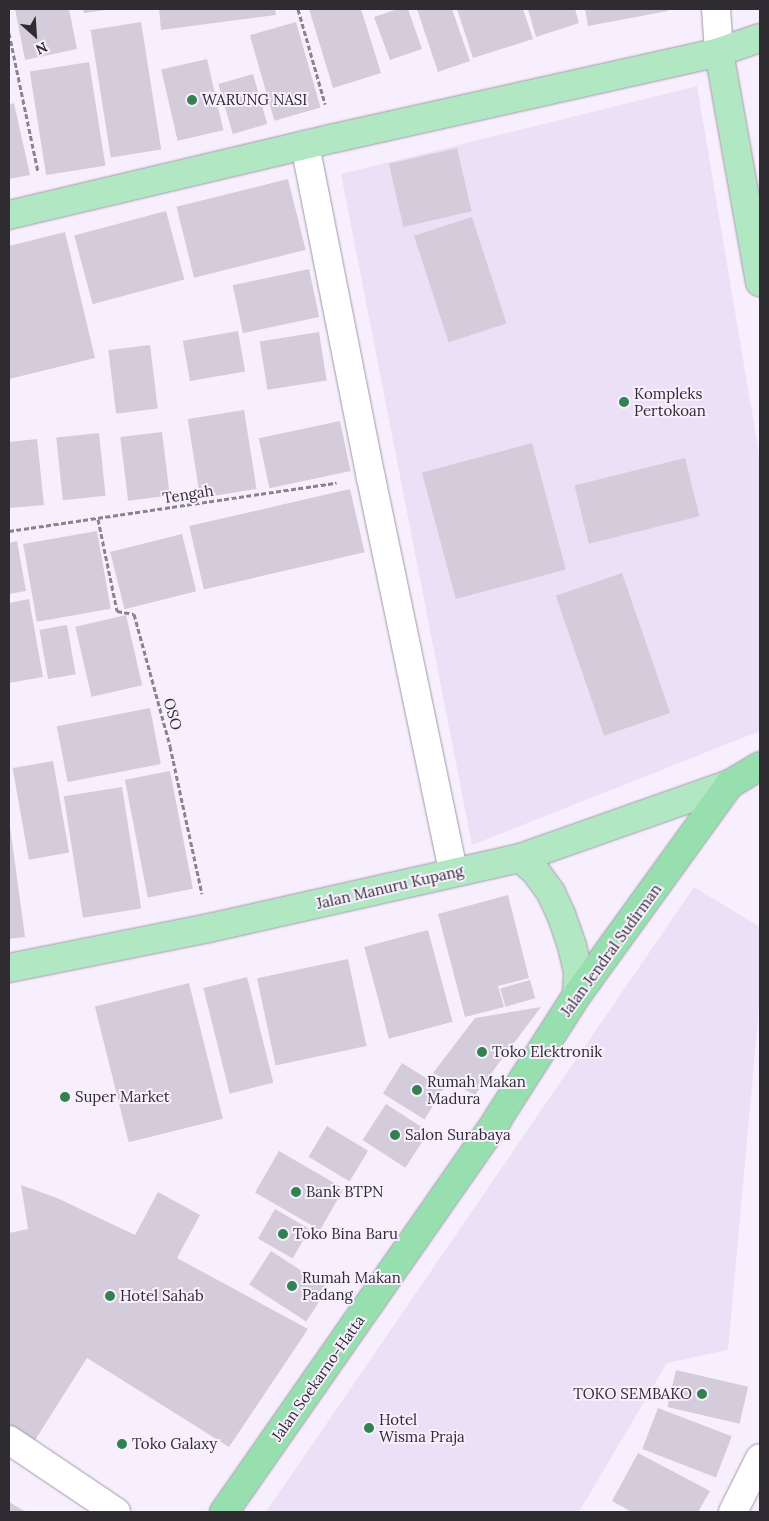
<!DOCTYPE html>
<style>
body{margin:0}
#map{position:relative;width:769px;height:1521px;overflow:hidden;background:#f7effe;font-family:Lora,serif}
div>[style]{position:absolute}
[style*='--x']{left:calc(var(--x)*1px);top:calc(var(--y)*1px);width:calc(var(--w)*1px);rotate:calc(var(--a)*1deg)}
.built>*{inset:0;background:#ece0f6}
.building>*{inset:0;background:#d4ccdb;transform-origin:0 0}
.path>*{height:3px;margin-top:-1.5px;transform-origin:0;background:repeating-linear-gradient(90deg,#88838d 0 5px,transparent 0 7.5px)}
.roads{filter:drop-shadow(0 0 1px #a199a7) drop-shadow(0 0 1px #a199a7)}
.minor>*{height:28px;margin:-14px;padding:0 14px;transform-origin:14px;border-radius:14px;background:#fff}
.primary>*{height:28px;margin:-14px;padding:0 14px;transform-origin:14px;border-radius:14px;background:#b2e7c4}
.trunk>*{height:28px;margin:-14px;padding:0 14px;transform-origin:14px;border-radius:14px;background:#98dfb0}
.dots>*{width:14px;height:14px;translate:-50% -50%;box-sizing:border-box;border:2px solid #f7effe;border-radius:50%}
span{translate:-50% -50%;white-space:nowrap;text-align:center;line-height:1.15;-webkit-text-stroke:4px #f7effe;paint-order:stroke}
.poi-label{font-size:15px;color:#2e2b31}
.left{translate:0 -50%;text-align:left}
.right{translate:-100% -50%;text-align:right}
.street-label{font-size:15px;color:#2e2b31}
.frame{position:absolute;inset:0;border:10px solid #2e2b31;pointer-events:none}
.north{position:absolute;left:10px;top:10px;width:50px;height:50px;-webkit-text-stroke:4px #f7effe;paint-order:stroke;rotate:154deg;font-size:14px;font-weight:700;line-height:20px;text-align:center;color:#2e2b31}
.north::after{content:'';display:block;margin:auto;width:18px;height:22px;background:#2e2b31;clip-path:polygon(50% 0,100% 100%,50% 72%,0 100%)}
</style>
<div id="map">
<div class="built">
<div style="clip-path:polygon(697px 86px,760px 460px,760px 731px,472px 845px,341px 174px)"></div>
<div style="clip-path:polygon(694px 887px,760px 927px,760px 997px,728px 1350px,667px 1363px,579px 1512px,266px 1512px)"></div>
</div>
<div class="building">
<div style="clip-path:polygon(15px 9px,69px 9px,77px 49px,25px 60px)"></div>
<div style="clip-path:polygon(83px 9px,105px 9px,105px 10px,84px 13px)"></div>
<div style="clip-path:polygon(159px 9px,275px 9px,276px 15px,161px 30px)"></div>
<div style="clip-path:polygon(309px 9px,361px 9px,381px 73px,333px 88px)"></div>
<div style="clip-path:polygon(398px 9px,408px 9px,422px 49px,390px 60px,374px 17px)"></div>
<div style="clip-path:polygon(417px 9px,452px 9px,470px 61px,438px 72px)"></div>
<div style="clip-path:polygon(457px 9px,523px 9px,533px 39px,473px 58px)"></div>
<div style="clip-path:polygon(528px 9px,575px 9px,579px 23px,536px 37px)"></div>
<div style="clip-path:polygon(585px 9px,667px 9px,668px 11px,588px 26px)"></div>
<div style="left:141px;top:22px;width:129px;height:51px;rotate:81deg"></div>
<div style="left:296px;top:22px;width:89px;height:48px;rotate:74deg"></div>
<div style="left:207px;top:59px;width:73px;height:47px;rotate:77deg"></div>
<div style="left:89px;top:62px;width:105px;height:60px;rotate:81deg"></div>
<div style="left:253px;top:74px;width:52px;height:36px;rotate:74deg"></div>
<div style="clip-path:polygon(14px 103px,30px 175px,9px 179px,9px 105px)"></div>
<div style="left:457px;top:148px;width:65px;height:70px;rotate:77deg"></div>
<div style="left:288px;top:179px;width:73px;height:115px;rotate:76deg"></div>
<div style="left:166px;top:211px;width:71px;height:95px;rotate:75deg"></div>
<div style="left:472px;top:217px;width:112px;height:61px;rotate:72deg"></div>
<div style="clip-path:polygon(65px 232px,95px 358px,9px 379px,9px 246px)"></div>
<div style="left:309px;top:269px;width:49px;height:78px;rotate:78deg"></div>
<div style="left:238px;top:331px;width:41px;height:56px;rotate:80deg"></div>
<div style="left:319px;top:332px;width:49px;height:60px;rotate:81deg"></div>
<div style="left:150px;top:345px;width:64px;height:42px;rotate:83deg"></div>
<div style="left:244px;top:410px;width:80px;height:57px;rotate:81deg"></div>
<div style="left:340px;top:421px;width:51px;height:83px;rotate:78deg"></div>
<div style="left:162px;top:432px;width:64px;height:42px;rotate:83deg"></div>
<div style="left:99px;top:433px;width:63px;height:43px;rotate:84deg"></div>
<div style="clip-path:polygon(37px 439px,44px 505px,9px 508px,9px 442px)"></div>
<div style="left:532px;top:443px;width:131px;height:114px;rotate:75deg"></div>
<div style="left:685px;top:458px;width:60px;height:114px;rotate:76deg"></div>
<div style="left:350px;top:489px;width:65px;height:165px;rotate:77deg"></div>
<div style="left:97px;top:531px;width:79px;height:75px;rotate:80deg"></div>
<div style="left:182px;top:534px;width:59px;height:74px;rotate:76deg"></div>
<div style="clip-path:polygon(17px 541px,26px 591px,9px 594px,9px 543px)"></div>
<div style="left:622px;top:573px;width:148px;height:70px;rotate:71deg"></div>
<div style="clip-path:polygon(29px 599px,43px 677px,9px 683px,9px 603px)"></div>
<div style="left:126px;top:615px;width:72px;height:52px;rotate:77deg"></div>
<div style="left:67px;top:625px;width:50px;height:28px;rotate:80deg"></div>
<div style="left:150px;top:708px;width:57px;height:95px;rotate:79deg"></div>
<div style="left:53px;top:761px;width:93px;height:41px;rotate:80deg"></div>
<div style="left:170px;top:771px;width:120px;height:46px;rotate:79deg"></div>
<div style="left:122px;top:787px;width:123px;height:59px;rotate:81deg"></div>
<div style="clip-path:polygon(9px 819px,25px 937px,9px 939px)"></div>
<div style="clip-path:polygon(508px 895px,529px 978px,498px 986px,504px 1007px,465px 1017px,438px 914px)"></div>
<div style="left:428px;top:930px;width:95px;height:66px;rotate:75deg"></div>
<div style="left:348px;top:959px;width:89px;height:93px;rotate:78deg"></div>
<div style="left:247px;top:977px;width:109px;height:45px;rotate:76deg"></div>
<div style="left:530px;top:980px;width:19px;height:31px;rotate:74deg"></div>
<div style="left:189px;top:983px;width:140px;height:97px;rotate:76deg"></div>
<div style="clip-path:polygon(541px 1007px,475px 1095px,433px 1073px,475px 1018px)"></div>
<div style="left:402px;top:1063px;width:49px;height:36px;rotate:32deg"></div>
<div style="left:386px;top:1104px;width:51px;height:43px;rotate:33deg"></div>
<div style="left:327px;top:1126px;width:48px;height:36px;rotate:31deg"></div>
<div style="left:279px;top:1151px;width:75px;height:48px;rotate:30deg"></div>
<div style="clip-path:polygon(21px 1185px,57px 1198px,135px 1235px,158px 1192px,200px 1215px,177px 1258px,308px 1329px,229px 1447px,87px 1358px,32px 1445px,9px 1429px,9px 1233px,28px 1229px)"></div>
<div style="left:275px;top:1209px;width:40px;height:34px;rotate:30deg"></div>
<div style="left:271px;top:1251px;width:68px;height:40px;rotate:33deg"></div>
<div style="left:676px;top:1370px;width:74px;height:38px;rotate:13deg"></div>
<div style="left:658px;top:1408px;width:79px;height:44px;rotate:21deg"></div>
<div style="clip-path:polygon(638px 1453px,710px 1491px,698px 1512px,632px 1512px,612px 1501px)"></div>
<div style="clip-path:polygon(9px 1502px,26px 1512px,9px 1512px)"></div>
</div>
<div class="path">
<div style="--x:298;--y:9;--w:99;--a:74.1"></div>
<div style="--x:9;--y:33;--w:142;--a:78.2"></div>
<div style="--x:98;--y:519;--w:94;--a:78.3"></div>
<div style="--x:117;--y:611;--w:17;--a:10"></div>
<div style="--x:134;--y:614;--w:137;--a:74.7"></div>
<div style="--x:170;--y:746;--w:151;--a:77.8"></div>
<div style="--x:9;--y:531;--w:331;--a:-8.4"></div>
</div>
<div class="roads">
<div class="minor">
<div style="--x:716;--y:9;--w:43;--a:86"></div>
<div style="--x:305;--y:145;--w:339;--a:78.8"></div>
<div style="--x:371;--y:478;--w:402;--a:78.2"></div>
<div style="--x:9;--y:1440;--w:129;--a:33.9"></div>
<div style="--x:733;--y:1512;--w:60;--a:-63.4"></div>
</div>
<div class="primary">
<div style="--x:719;--y:52;--w:234;--a:79.9"></div>
<div style="--x:9;--y:215;--w:335;--a:-13.3"></div>
<div style="--x:335;--y:138;--w:394;--a:-12.6"></div>
<div style="--x:719;--y:52;--w:43;--a:-18.9"></div>
<div style="--x:520;--y:858;--w:21;--a:41"></div>
<div style="--x:536;--y:872;--w:26;--a:54"></div>
<div style="--x:551;--y:893;--w:23;--a:65"></div>
<div style="--x:561;--y:914;--w:34;--a:71"></div>
<div style="--x:572;--y:946;--w:28;--a:77"></div>
<div style="--x:578;--y:973;--w:22;--a:93"></div>
<div style="--x:9;--y:968;--w:204;--a:-11.3"></div>
<div style="--x:209;--y:928;--w:319;--a:-12.7"></div>
<div style="--x:520;--y:858;--w:223;--a:-19.4"></div>
</div>
<div class="trunk">
<div style="--x:224;--y:1512;--w:478;--a:-55.1"></div>
<div style="--x:497;--y:1120;--w:148;--a:-57.4"></div>
<div style="--x:577;--y:995;--w:261;--a:-54.1"></div>
<div style="--x:730;--y:784;--w:35;--a:-31"></div>
</div>
</div>
<div class="dots">
<div style="left:192px;top:100px;background:#328151"></div>
<div style="left:624px;top:402px;background:#328151"></div>
<div style="left:482px;top:1052px;background:#328151"></div>
<div style="left:417px;top:1090px;background:#328151"></div>
<div style="left:65px;top:1097px;background:#328151"></div>
<div style="left:395px;top:1135px;background:#328151"></div>
<div style="left:296px;top:1192px;background:#328151"></div>
<div style="left:283px;top:1234px;background:#328151"></div>
<div style="left:292px;top:1286px;background:#328151"></div>
<div style="left:110px;top:1296px;background:#328151"></div>
<div style="left:702px;top:1394px;background:#328151"></div>
<div style="left:369px;top:1428px;background:#328151"></div>
<div style="left:122px;top:1444px;background:#328151"></div>
</div>
<div class="poi-label">
<span class="left" style="left:202px;top:100px">WARUNG NASI</span>
<span class="left" style="left:634px;top:402px">Kompleks<br>Pertokoan</span>
<span class="left" style="left:492px;top:1052px">Toko Elektronik</span>
<span class="left" style="left:427px;top:1090px">Rumah Makan<br>Madura</span>
<span class="left" style="left:75px;top:1097px">Super Market</span>
<span class="left" style="left:405px;top:1135px">Salon Surabaya</span>
<span class="left" style="left:306px;top:1192px">Bank BTPN</span>
<span class="left" style="left:293px;top:1234px">Toko Bina Baru</span>
<span class="left" style="left:302px;top:1286px">Rumah Makan<br>Padang</span>
<span class="left" style="left:120px;top:1296px">Hotel Sahab</span>
<span class="right" style="left:692px;top:1394px">TOKO SEMBAKO</span>
<span class="left" style="left:379px;top:1428px">Hotel<br>Wisma Praja</span>
<span class="left" style="left:132px;top:1444px">Toko Galaxy</span>
</div>
<div class="street-label">
<span style="left:188px;top:494px;rotate:-9deg">Tengah</span>
<span style="left:173px;top:714px;rotate:75deg">OSO</span>
<span style="left:390px;top:887px;rotate:-13deg">Jalan Manuru Kupang</span>
<span style="left:611px;top:950px;rotate:-54deg">Jalan Jendral Sudirman</span>
<span style="left:318px;top:1378px;rotate:-55deg">Jalan Soekarno-Hatta</span>
</div>
<div class="frame"></div>
<div class="north">N</div>
</div>
